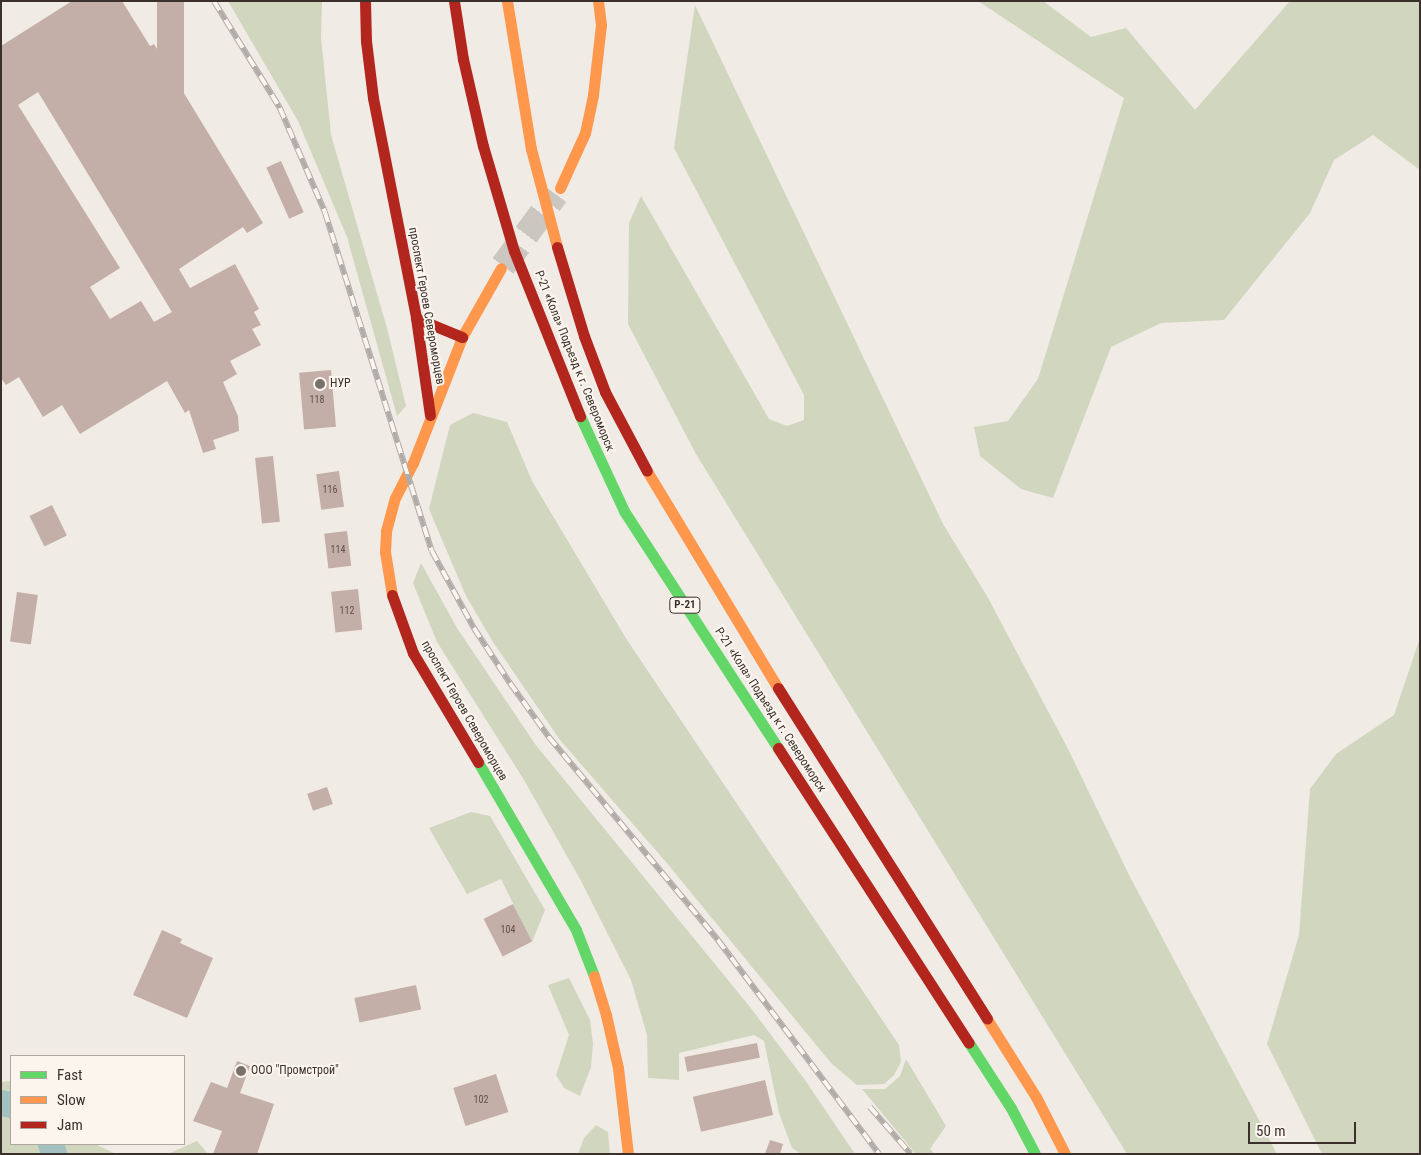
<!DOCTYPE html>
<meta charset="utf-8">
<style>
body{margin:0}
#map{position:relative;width:1421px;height:1155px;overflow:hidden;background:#f0ebe5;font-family:"Roboto Condensed",sans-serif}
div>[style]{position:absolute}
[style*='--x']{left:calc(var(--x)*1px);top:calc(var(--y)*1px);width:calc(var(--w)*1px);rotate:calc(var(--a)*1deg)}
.green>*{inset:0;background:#d1d6bf}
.river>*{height:26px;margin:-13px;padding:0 13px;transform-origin:13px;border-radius:13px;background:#a1c2c1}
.building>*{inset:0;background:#c3afa7;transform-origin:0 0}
.primary-tunnel>*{height:26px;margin-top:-13px;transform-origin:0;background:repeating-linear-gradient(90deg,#ccc6c0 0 26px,transparent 0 39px)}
.fast>*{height:11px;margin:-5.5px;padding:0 5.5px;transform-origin:5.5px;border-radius:5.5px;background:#63d668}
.slow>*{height:11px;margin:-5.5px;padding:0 5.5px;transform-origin:5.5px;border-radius:5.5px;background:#ff974d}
.jam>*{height:11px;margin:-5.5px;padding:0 5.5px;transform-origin:5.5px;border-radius:5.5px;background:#b3261e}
.rail>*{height:5.5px;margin-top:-2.75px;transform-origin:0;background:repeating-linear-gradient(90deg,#fbf5ee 0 11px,#b1aca8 0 22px);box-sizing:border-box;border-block:1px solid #b1aca8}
.dots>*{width:14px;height:14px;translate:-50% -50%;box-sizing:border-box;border:2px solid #fbf5ee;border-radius:50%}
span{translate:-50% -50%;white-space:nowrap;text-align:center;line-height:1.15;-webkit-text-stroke:4px #fbf5ee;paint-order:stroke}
.number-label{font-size:10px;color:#5d504a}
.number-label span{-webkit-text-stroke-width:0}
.shield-label span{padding:1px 4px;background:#fbf5ee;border:1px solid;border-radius:4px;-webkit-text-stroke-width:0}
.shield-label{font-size:11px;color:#3b302b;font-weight:700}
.street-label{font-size:12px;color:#3b302b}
.poi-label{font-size:12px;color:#3b302b}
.left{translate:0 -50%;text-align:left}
.frame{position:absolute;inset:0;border:2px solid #3b302b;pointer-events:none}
.legend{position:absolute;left:10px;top:1055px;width:175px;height:90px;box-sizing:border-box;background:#fbf5ee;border:1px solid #aea6a0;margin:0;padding:6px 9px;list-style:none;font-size:15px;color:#3b302b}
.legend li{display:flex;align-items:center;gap:10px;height:25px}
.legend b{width:25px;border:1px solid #aea6a0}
.scale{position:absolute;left:1248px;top:1122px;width:108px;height:22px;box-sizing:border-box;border:2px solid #3b302b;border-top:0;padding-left:6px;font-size:15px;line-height:18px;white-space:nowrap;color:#3b302b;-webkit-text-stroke:4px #fbf5ee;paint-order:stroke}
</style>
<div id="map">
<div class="green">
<div style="clip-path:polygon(228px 1px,322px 1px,321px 37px,331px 135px,387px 328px,406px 406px,397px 416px,347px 237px,298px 121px)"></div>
<div style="clip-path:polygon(978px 1px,1043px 1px,1091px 37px,1126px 28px,1195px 110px,1290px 1px,1420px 1px,1420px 170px,1373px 135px,1334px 160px,1310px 213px,1224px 320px,1161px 323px,1111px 347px,1053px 498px,1021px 489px,980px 456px,974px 427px,1008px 421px,1038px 379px,1124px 98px)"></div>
<div style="clip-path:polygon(695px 5px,943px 524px,987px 596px,1068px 749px,1129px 875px,1277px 1154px,1127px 1154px,696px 454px,628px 324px,629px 223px,641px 196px,769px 419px,787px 426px,804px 420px,804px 395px,674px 148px)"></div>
<div style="clip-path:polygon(473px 413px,507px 422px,532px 481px,627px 640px,899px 1045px,901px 1062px,894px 1075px,884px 1084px,857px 1085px,831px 1063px,666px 862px,560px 740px,493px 642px,466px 596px,429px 509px,450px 425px)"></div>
<div style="clip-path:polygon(421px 563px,457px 628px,535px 744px,750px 1007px,805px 1080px,855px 1154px,801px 1154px,792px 1148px,779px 1113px,764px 1041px,754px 1035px,679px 1053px,679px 1080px,648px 1078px,647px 1035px,631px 980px,580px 879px,524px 780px,437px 642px,413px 583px)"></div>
<div style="clip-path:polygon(1420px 638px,1420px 1154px,1322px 1154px,1267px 1044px,1299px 935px,1310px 789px,1336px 754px,1394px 715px)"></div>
<div style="clip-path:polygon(471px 812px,490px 816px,545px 910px,532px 942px,501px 879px,467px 894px,429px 828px)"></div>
<div style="clip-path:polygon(569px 978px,590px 1020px,593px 1044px,591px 1067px,580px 1096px,564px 1088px,556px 1075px,569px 1035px,548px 985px)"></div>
<div style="clip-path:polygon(906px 1059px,946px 1126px,930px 1149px,935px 1154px,916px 1154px,862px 1089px,885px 1089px,900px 1076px)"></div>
<div style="clip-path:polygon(11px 1081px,11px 1144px,95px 1144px,116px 1154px,1px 1154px,1px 1082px)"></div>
<div style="clip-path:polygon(596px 1125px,608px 1132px,610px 1154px,578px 1154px,584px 1138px)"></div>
<div style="clip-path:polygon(197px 1141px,208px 1154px,168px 1154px)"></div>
</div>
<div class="river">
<div style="--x:1;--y:1103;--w:10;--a:11"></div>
<div style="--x:51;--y:1144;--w:10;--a:73"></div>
</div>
<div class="building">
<div style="clip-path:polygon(evenodd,72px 1px,122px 1px,150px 46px,154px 44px,263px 223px,247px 233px,243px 227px,179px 269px,190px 288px,235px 264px,259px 309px,254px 312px,261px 325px,252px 329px,261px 345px,230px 361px,237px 374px,223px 382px,238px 416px,239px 431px,213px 440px,216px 449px,203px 453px,189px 410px,185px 413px,167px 381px,80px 434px,62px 405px,43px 417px,19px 377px,6px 385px,1px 378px,1px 46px,72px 1px,38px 92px,172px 312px,154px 322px,141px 301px,110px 319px,90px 287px,120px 268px,18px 105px,38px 92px)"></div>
<div style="left:157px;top:1px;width:27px;height:159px"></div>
<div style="left:281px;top:161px;width:56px;height:16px;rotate:66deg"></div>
<div style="left:331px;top:370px;width:57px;height:32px;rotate:85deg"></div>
<div style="left:273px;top:456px;width:66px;height:18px;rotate:84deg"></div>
<div style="left:339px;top:471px;width:36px;height:23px;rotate:82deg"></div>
<div style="left:52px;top:505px;width:34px;height:25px;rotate:64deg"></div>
<div style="left:347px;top:531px;width:35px;height:23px;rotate:83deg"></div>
<div style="left:358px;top:589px;width:41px;height:27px;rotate:84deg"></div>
<div style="left:17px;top:592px;width:21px;height:50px;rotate:8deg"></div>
<div style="left:327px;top:787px;width:18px;height:21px;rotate:71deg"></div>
<div style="left:513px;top:904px;width:42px;height:33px;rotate:63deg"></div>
<div style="clip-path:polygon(162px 930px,182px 939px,180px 943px,213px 958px,187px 1018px,133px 995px)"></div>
<div style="left:416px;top:985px;width:25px;height:63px;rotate:78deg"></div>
<div style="left:757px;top:1043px;width:15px;height:74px;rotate:79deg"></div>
<div style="clip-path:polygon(237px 1061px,250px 1066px,240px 1093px,274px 1104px,257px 1154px,213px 1154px,222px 1131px,193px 1121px,211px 1082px,227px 1088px)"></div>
<div style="left:496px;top:1074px;width:40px;height:45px;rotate:72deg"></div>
<div style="left:765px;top:1080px;width:36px;height:74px;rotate:77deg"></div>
<div style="clip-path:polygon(770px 1140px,783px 1144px,780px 1154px,765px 1154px)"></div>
</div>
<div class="primary-tunnel">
<div style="--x:503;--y:266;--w:89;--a:-53.6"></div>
</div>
<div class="fast">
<div style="--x:580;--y:416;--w:105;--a:65.1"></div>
<div style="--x:624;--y:511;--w:283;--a:57"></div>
<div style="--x:478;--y:762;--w:194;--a:59.7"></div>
<div style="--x:576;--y:930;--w:49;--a:68.6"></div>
<div style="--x:969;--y:1043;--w:77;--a:57.1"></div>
<div style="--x:1011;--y:1108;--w:52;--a:62.4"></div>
</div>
<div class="slow">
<div style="--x:507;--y:1;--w:150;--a:80.8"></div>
<div style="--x:531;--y:149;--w:101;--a:75.1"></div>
<div style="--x:560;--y:188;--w:60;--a:-65.6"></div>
<div style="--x:585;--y:133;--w:39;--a:-78"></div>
<div style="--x:593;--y:95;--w:70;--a:-83.5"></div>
<div style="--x:601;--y:25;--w:24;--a:-97"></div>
<div style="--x:647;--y:471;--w:253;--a:58.9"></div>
<div style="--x:392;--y:595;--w:44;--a:-99.2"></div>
<div style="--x:385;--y:552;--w:21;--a:-87"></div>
<div style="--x:386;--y:531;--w:34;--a:-75"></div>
<div style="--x:395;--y:498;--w:39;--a:-63"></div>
<div style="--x:413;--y:463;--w:135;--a:-68.7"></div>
<div style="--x:462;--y:337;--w:79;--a:-60.5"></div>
<div style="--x:594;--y:976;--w:41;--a:72.9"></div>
<div style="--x:606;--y:1015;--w:54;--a:77.2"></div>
<div style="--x:618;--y:1068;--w:87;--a:83.4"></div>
<div style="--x:987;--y:1019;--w:92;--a:57.9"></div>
<div style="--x:1036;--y:1097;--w:64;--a:63"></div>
</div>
<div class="jam">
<div style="--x:365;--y:1;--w:40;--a:88.6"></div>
<div style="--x:366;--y:41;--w:57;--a:83"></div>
<div style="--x:373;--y:98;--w:224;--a:78.9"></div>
<div style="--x:416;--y:318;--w:98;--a:81.8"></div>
<div style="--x:454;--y:1;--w:59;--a:81.2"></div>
<div style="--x:463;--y:59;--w:89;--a:77.1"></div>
<div style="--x:483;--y:146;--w:109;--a:73.6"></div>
<div style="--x:514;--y:251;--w:178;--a:68.2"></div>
<div style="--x:557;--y:247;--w:93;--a:73.1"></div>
<div style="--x:584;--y:336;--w:60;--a:69.4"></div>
<div style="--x:605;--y:392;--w:89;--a:62"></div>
<div style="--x:416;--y:318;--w:50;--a:22.4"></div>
<div style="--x:392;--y:595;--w:62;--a:70.1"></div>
<div style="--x:413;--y:653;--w:127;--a:59.2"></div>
<div style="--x:778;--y:688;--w:391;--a:57.7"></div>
<div style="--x:778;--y:748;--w:351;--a:57.1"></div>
</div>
<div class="rail">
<div style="--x:214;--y:1;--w:126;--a:58.3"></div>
<div style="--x:280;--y:108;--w:113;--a:66.6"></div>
<div style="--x:325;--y:212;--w:355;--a:72.5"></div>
<div style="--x:432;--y:551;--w:88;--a:61.4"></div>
<div style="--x:474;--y:628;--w:66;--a:56.8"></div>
<div style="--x:510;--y:683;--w:67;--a:54.2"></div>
<div style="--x:549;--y:737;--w:264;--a:50.2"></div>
<div style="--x:718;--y:940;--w:268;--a:53"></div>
<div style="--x:870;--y:1107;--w:62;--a:48.9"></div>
</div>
<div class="dots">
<div style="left:320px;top:384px;background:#7a716c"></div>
<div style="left:241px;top:1071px;background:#7a716c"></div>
</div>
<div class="number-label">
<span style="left:317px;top:400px">118</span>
<span style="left:330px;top:490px">116</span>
<span style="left:338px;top:550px">114</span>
<span style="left:347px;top:611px">112</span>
<span style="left:508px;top:930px">104</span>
<span style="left:481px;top:1100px">102</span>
</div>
<div class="shield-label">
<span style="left:685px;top:605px">Р-21</span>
</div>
<div class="street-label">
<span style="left:426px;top:306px;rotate:80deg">проспект Героев Североморцев</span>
<span style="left:574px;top:361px;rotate:68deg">Р-21 «Кола» Подъезд к г. Североморск</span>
<span style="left:770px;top:710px;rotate:57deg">Р-21 «Кола» Подъезд к г. Североморск</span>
<span style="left:464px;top:711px;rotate:60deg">проспект Героев Североморцев</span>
</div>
<div class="poi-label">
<span class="left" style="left:330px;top:384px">НУР</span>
<span class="left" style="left:251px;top:1071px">ООО "Промстрой"</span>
</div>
<div class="frame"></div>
<ul class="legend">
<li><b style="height:6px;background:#63d668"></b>Fast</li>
<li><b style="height:6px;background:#ff974d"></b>Slow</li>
<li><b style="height:6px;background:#b3261e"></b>Jam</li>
</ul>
<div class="scale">50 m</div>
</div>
